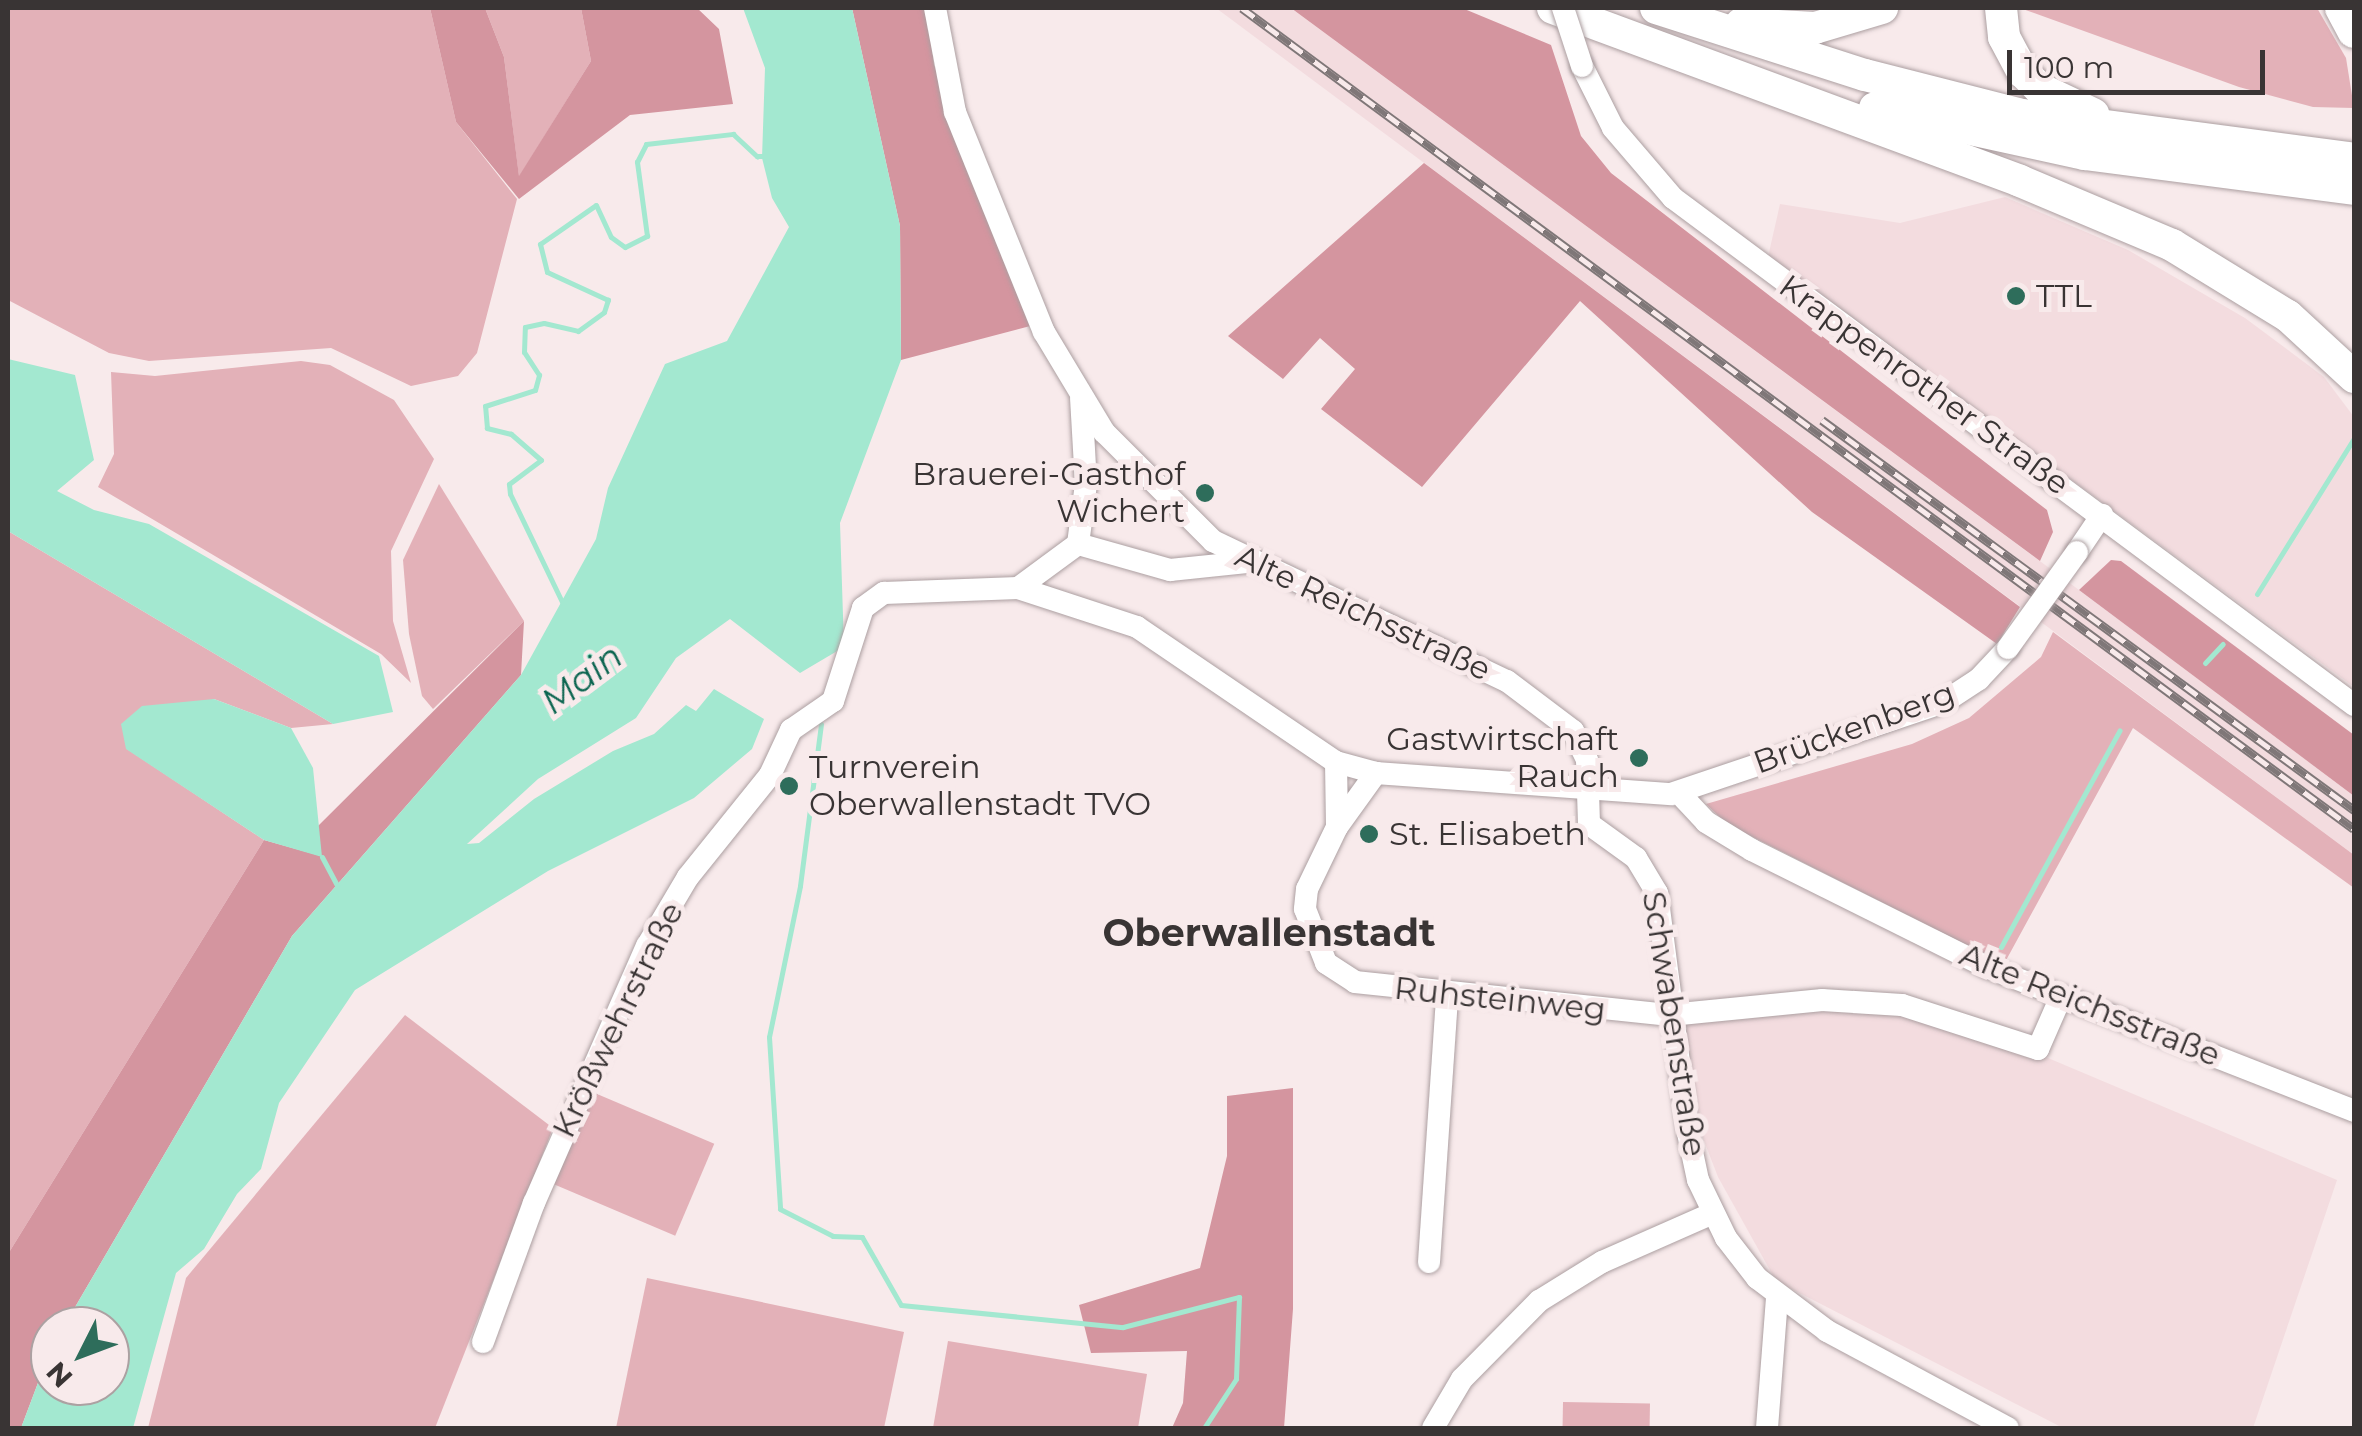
<!DOCTYPE html>
<meta charset="utf-8">
<style>
body{margin:0}
#map{position:relative;width:2362px;height:1436px;overflow:hidden;background:#f8eaeb;font-family:Montserrat,sans-serif}
div>[style]{position:absolute}
[style*='--x']{left:calc(var(--x)*1px);top:calc(var(--y)*1px);width:calc(var(--w)*1px);rotate:calc(var(--a)*1deg)}
.built>*{inset:0;background:#f3dcdf}
.green>*{inset:0;background:#e3b1b8;transform-origin:0 0}
.forest>*{inset:0;background:#d4959f}
.water>*{inset:0;background:#a3e8d0}
.stream>*{height:5px;margin:-2.5px;padding:0 2.5px;transform-origin:2.5px;border-radius:2.5px;background:#a3e8d0}
.roads{filter:drop-shadow(0 0 2px #ac9fa1) drop-shadow(0 0 2px #ac9fa1)}
.minor>*{height:22px;margin:-11px;padding:0 11px;transform-origin:11px;border-radius:11px;background:#fff}
.highway>*{height:32px;margin:-16px;padding:0 16px;transform-origin:16px;border-radius:16px;background:#fff}
.rail>*{height:9px;margin-top:-4.5px;transform-origin:0;background:repeating-linear-gradient(90deg,#f8eaeb 0 15px,#7f7778 0 30px);box-sizing:border-box;border-block:2px solid #7f7778}
.bridges{filter:drop-shadow(0 0 2px #ac9fa1) drop-shadow(0 0 2px #ac9fa1)}
.minor-bridge>*{height:22px;margin:-11px;padding:0 11px;transform-origin:11px;border-radius:11px;background:#fff}
.dots>*{width:28px;height:28px;translate:-50% -50%;box-sizing:border-box;border:5px solid #f8eaeb;border-radius:50%}
span{translate:-50% -50%;white-space:nowrap;text-align:center;line-height:1.15;-webkit-text-stroke:10px #f8eaeb;paint-order:stroke}
.poi-label{font-size:32px;color:#393434}
.left{translate:0 -50%;text-align:left}
.right{translate:-100% -50%;text-align:right}
.street-label{font-size:32px;color:#393434}
.water-label{font-size:35px;color:#0b6550;font-style:italic}
.quarter-label{font-size:38px;color:#393434;font-weight:700}
.frame{position:absolute;inset:0;border:10px solid #393434;pointer-events:none}
.north{position:absolute;left:30px;top:1306px;width:100px;height:100px;box-sizing:border-box;background:#f8eaeb;border:2px solid #aca1a2;border-radius:50%;rotate:228deg;font-size:28px;font-weight:700;line-height:40px;text-align:center;color:#393434}
.north::after{content:'';display:block;margin:auto;width:35px;height:45px;background:#2e6d5b;clip-path:polygon(50% 0,100% 100%,50% 72%,0 100%)}
.scale{position:absolute;left:2007px;top:50px;width:258px;height:45px;box-sizing:border-box;border:5px solid #393434;border-top:0;padding-left:12px;font-size:30px;line-height:35px;white-space:nowrap;color:#393434;-webkit-text-stroke:8px #f8eaeb;paint-order:stroke}
</style>
<div id="map">
<div class="built">
<div style="clip-path:polygon(1216px 8px,1291px 8px,2079px 590px,2354px 796px,2354px 855px)"></div>
<div style="clip-path:polygon(2005px 197px,2128px 250px,2245px 318px,2324px 377px,2354px 417px,2354px 687px,1768px 257px,1780px 204px,1900px 223px)"></div>
<div style="clip-path:polygon(1829px 1007px,1886px 1010px,2022px 1047px,2337px 1180px,2253px 1428px,2063px 1428px,1776px 1281px,1718px 1177px,1696px 1120px,1684px 1024px)"></div>
</div>
<div class="green">
<div style="clip-path:polygon(8px 8px,430px 8px,456px 122px,517px 199px,477px 353px,458px 376px,411px 386px,331px 348px,149px 361px,109px 353px,8px 300px)"></div>
<div style="clip-path:polygon(485px 8px,581px 8px,591px 61px,519px 177px,504px 57px)"></div>
<div style="clip-path:polygon(2020px 8px,2317px 8px,2346px 58px,2354px 108px,2313px 107px,2239px 87px)"></div>
<div style="clip-path:polygon(301px 361px,330px 365px,394px 400px,434px 459px,391px 551px,393px 621px,411px 683px,381px 654px,98px 487px,114px 454px,111px 372px,155px 376px)"></div>
<div style="clip-path:polygon(439px 484px,524px 621px,433px 709px,422px 696px,409px 634px,403px 560px)"></div>
<div style="clip-path:polygon(8px 531px,333px 724px,291px 728px,214px 699px,127px 749px,264px 840px,8px 1254px)"></div>
<div style="clip-path:polygon(2053px 632px,2354px 855px,2354px 888px,2133px 728px,2004px 964px,1727px 824px,1706px 804px,1912px 744px,1969px 718px,2041px 657px)"></div>
<div style="clip-path:polygon(405px 1015px,553px 1128px,435px 1428px,148px 1428px,186px 1278px)"></div>
<div style="left:590px;top:1091px;width:135px;height:100px;rotate:23deg"></div>
<div style="clip-path:polygon(647px 1278px,904px 1332px,884px 1428px,616px 1428px)"></div>
<div style="clip-path:polygon(948px 1341px,1147px 1374px,1138px 1428px,933px 1428px)"></div>
<div style="left:1563px;top:1402px;width:87px;height:26px;rotate:1deg"></div>
</div>
<div class="forest">
<div style="clip-path:polygon(430px 8px,485px 8px,504px 57px,519px 176px,591px 61px,581px 8px,697px 8px,719px 29px,733px 104px,630px 115px,519px 199px,456px 122px)"></div>
<div style="clip-path:polygon(852px 8px,927px 8px,934px 65px,1034px 325px,901px 360px,900px 226px)"></div>
<div style="clip-path:polygon(1291px 8px,1462px 8px,1551px 45px,1581px 136px,1611px 173px,2047px 510px,2053px 532px,2040px 561px)"></div>
<div style="clip-path:polygon(1424px 163px,2020px 607px,1997px 644px,1812px 512px,1580px 301px,1422px 487px,1321px 409px,1355px 369px,1320px 338px,1283px 379px,1228px 336px)"></div>
<div style="clip-path:polygon(2111px 560px,2121px 561px,2354px 735px,2354px 796px,2079px 590px)"></div>
<div style="clip-path:polygon(524px 621px,521px 675px,292px 936px,64px 1326px,50px 1326px,50px 1351px,21px 1428px,8px 1428px,8px 1254px,264px 840px,321px 856px,316px 828px)"></div>
<div style="clip-path:polygon(1293px 1088px,1293px 1309px,1284px 1428px,1172px 1428px,1183px 1403px,1187px 1351px,1091px 1353px,1079px 1305px,1200px 1268px,1227px 1156px,1227px 1096px)"></div>
</div>
<div class="water">
<div style="clip-path:polygon(743px 8px,852px 8px,900px 226px,901px 360px,840px 523px,844px 647px,800px 673px,730px 619px,676px 658px,636px 718px,538px 779px,467px 844px,479px 843px,534px 799px,613px 751px,654px 734px,686px 705px,696px 711px,714px 689px,764px 719px,752px 749px,694px 798px,548px 871px,355px 990px,279px 1103px,261px 1169px,237px 1194px,204px 1249px,176px 1273px,133px 1428px,21px 1428px,50px 1351px,50px 1386px,110px 1386px,110px 1326px,64px 1326px,292px 936px,521px 675px,596px 539px,608px 488px,665px 364px,727px 341px,789px 227px,772px 198px,762px 158px,765px 68px)"></div>
<div style="clip-path:polygon(8px 359px,75px 375px,94px 460px,57px 491px,94px 510px,149px 524px,379px 656px,393px 712px,333px 724px,8px 531px)"></div>
<div style="clip-path:polygon(214px 699px,291px 728px,313px 768px,322px 857px,264px 840px,126px 749px,121px 724px,142px 706px)"></div>
</div>
<div class="stream">
<div style="--x:2257;--y:594;--w:184;--a:-58.1"></div>
<div style="--x:564;--y:606;--w:124;--a:-115.7"></div>
<div style="--x:510;--y:494;--w:10;--a:-96"></div>
<div style="--x:509;--y:484;--w:40;--a:-37"></div>
<div style="--x:541;--y:460;--w:40;--a:-139"></div>
<div style="--x:511;--y:434;--w:25;--a:-166"></div>
<div style="--x:487;--y:428;--w:22;--a:-95"></div>
<div style="--x:485;--y:406;--w:52;--a:-17.7"></div>
<div style="--x:535;--y:390;--w:16;--a:-75"></div>
<div style="--x:539;--y:375;--w:27;--a:-123"></div>
<div style="--x:524;--y:352;--w:25;--a:-88"></div>
<div style="--x:525;--y:327;--w:19;--a:-12"></div>
<div style="--x:544;--y:323;--w:35;--a:13"></div>
<div style="--x:578;--y:331;--w:32;--a:-36"></div>
<div style="--x:604;--y:312;--w:13;--a:-72"></div>
<div style="--x:608;--y:300;--w:67;--a:-155.3"></div>
<div style="--x:547;--y:272;--w:29;--a:-104"></div>
<div style="--x:540;--y:244;--w:68;--a:-34.9"></div>
<div style="--x:596;--y:205;--w:35;--a:65"></div>
<div style="--x:611;--y:237;--w:17;--a:36"></div>
<div style="--x:625;--y:247;--w:25;--a:-27"></div>
<div style="--x:647;--y:236;--w:75;--a:-97.7"></div>
<div style="--x:637;--y:162;--w:20;--a:-63"></div>
<div style="--x:646;--y:144;--w:88;--a:-6.6"></div>
<div style="--x:733;--y:134;--w:33;--a:43"></div>
<div style="--x:757;--y:156;--w:11;--a:0"></div>
<div style="--x:2205;--y:663;--w:26;--a:-47"></div>
<div style="--x:821;--y:724;--w:163;--a:97.4"></div>
<div style="--x:800;--y:886;--w:154;--a:101.6"></div>
<div style="--x:769;--y:1037;--w:172;--a:86.3"></div>
<div style="--x:780;--y:1209;--w:59;--a:27"></div>
<div style="--x:833;--y:1236;--w:29;--a:2"></div>
<div style="--x:862;--y:1237;--w:78;--a:60.2"></div>
<div style="--x:901;--y:1305;--w:223;--a:5.7"></div>
<div style="--x:1123;--y:1327;--w:120;--a:-14.5"></div>
<div style="--x:1239;--y:1297;--w:82;--a:92.1"></div>
<div style="--x:1236;--y:1379;--w:59;--a:123.1"></div>
<div style="--x:322;--y:857;--w:32;--a:62"></div>
<div style="--x:2001;--y:947;--w:247;--a:-61.3"></div>
</div>
<div class="roads">
<div class="minor">
<div style="--x:935;--y:8;--w:106;--a:79.1"></div>
<div style="--x:955;--y:112;--w:237;--a:68"></div>
<div style="--x:1044;--y:332;--w:117;--a:59"></div>
<div style="--x:1104;--y:432;--w:154;--a:45"></div>
<div style="--x:1213;--y:541;--w:326;--a:25.5"></div>
<div style="--x:1507;--y:681;--w:83;--a:37.1"></div>
<div style="--x:1573;--y:731;--w:32;--a:64"></div>
<div style="--x:1587;--y:760;--w:64;--a:88.2"></div>
<div style="--x:1589;--y:824;--w:58;--a:35.9"></div>
<div style="--x:1636;--y:858;--w:41;--a:59"></div>
<div style="--x:1657;--y:893;--w:242;--a:82.6"></div>
<div style="--x:1688;--y:1133;--w:48;--a:78"></div>
<div style="--x:1698;--y:1180;--w:64;--a:64.2"></div>
<div style="--x:1726;--y:1238;--w:51;--a:52.2"></div>
<div style="--x:1757;--y:1278;--w:88;--a:37.1"></div>
<div style="--x:1827;--y:1331;--w:205;--a:28.2"></div>
<div style="--x:1582;--y:66;--w:69;--a:63.4"></div>
<div style="--x:1613;--y:128;--w:92;--a:49.4"></div>
<div style="--x:1673;--y:198;--w:849;--a:36.67"></div>
<div style="--x:1078;--y:544;--w:96;--a:15.8"></div>
<div style="--x:1170;--y:570;--w:77;--a:-5.9"></div>
<div style="--x:1078;--y:544;--w:61;--a:-82.4"></div>
<div style="--x:1086;--y:484;--w:86;--a:-93.3"></div>
<div style="--x:2077;--y:552;--w:45;--a:-56"></div>
<div style="--x:1018;--y:588;--w:74;--a:-36.3"></div>
<div style="--x:1336;--y:762;--w:65;--a:89.1"></div>
<div style="--x:1337;--y:827;--w:69;--a:115.8"></div>
<div style="--x:1307;--y:889;--w:20;--a:96"></div>
<div style="--x:1305;--y:909;--w:58;--a:68.7"></div>
<div style="--x:1326;--y:963;--w:35;--a:33"></div>
<div style="--x:1355;--y:982;--w:317;--a:6"></div>
<div style="--x:1670;--y:1015;--w:153;--a:-5.6"></div>
<div style="--x:1822;--y:1000;--w:80;--a:3.6"></div>
<div style="--x:1902;--y:1005;--w:143;--a:17.9"></div>
<div style="--x:2038;--y:1049;--w:55;--a:-66.3"></div>
<div style="--x:1680;--y:794;--w:38;--a:47"></div>
<div style="--x:1706;--y:822;--w:54;--a:31.3"></div>
<div style="--x:1752;--y:850;--w:263;--a:26.5"></div>
<div style="--x:1987;--y:967;--w:394;--a:21.4"></div>
<div style="--x:1337;--y:827;--w:67;--a:-54.2"></div>
<div style="--x:1429;--y:1262;--w:267;--a:-86.1"></div>
<div style="--x:483;--y:1342;--w:148;--a:-69.9"></div>
<div style="--x:534;--y:1203;--w:281;--a:-66.3"></div>
<div style="--x:647;--y:946;--w:80;--a:-59.3"></div>
<div style="--x:688;--y:877;--w:131;--a:-51.2"></div>
<div style="--x:770;--y:775;--w:50;--a:-65"></div>
<div style="--x:791;--y:730;--w:51;--a:-34.6"></div>
<div style="--x:833;--y:701;--w:98;--a:-72.1"></div>
<div style="--x:863;--y:608;--w:26;--a:-36"></div>
<div style="--x:884;--y:593;--w:134;--a:-2.1"></div>
<div style="--x:1018;--y:588;--w:125;--a:18.1"></div>
<div style="--x:1137;--y:627;--w:240;--a:34.2"></div>
<div style="--x:1336;--y:762;--w:41;--a:15.4"></div>
<div style="--x:1376;--y:773;--w:296;--a:4.1"></div>
<div style="--x:1671;--y:794;--w:288;--a:-18.6"></div>
<div style="--x:1944;--y:702;--w:42;--a:-33.3"></div>
<div style="--x:1979;--y:679;--w:42;--a:-46.9"></div>
<div style="--x:1433;--y:1428;--w:57;--a:-59.4"></div>
<div style="--x:1462;--y:1379;--w:110;--a:-45.4"></div>
<div style="--x:1539;--y:1301;--w:74;--a:-31.8"></div>
<div style="--x:1602;--y:1262;--w:119;--a:-23.8"></div>
<div style="--x:1767;--y:1428;--w:131;--a:-85.6"></div>
</div>
<div class="highway">
<div style="--x:1553;--y:8;--w:498;--a:20.3"></div>
<div style="--x:2020;--y:181;--w:165;--a:22.8"></div>
<div style="--x:2172;--y:245;--w:136;--a:31.5"></div>
<div style="--x:2288;--y:316;--w:90;--a:42.7"></div>
<div style="--x:1656;--y:8;--w:219;--a:17.8"></div>
<div style="--x:1865;--y:75;--w:162;--a:14.3"></div>
<div style="--x:2022;--y:115;--w:335;--a:7.5"></div>
<div style="--x:2001;--y:8;--w:29;--a:84"></div>
<div style="--x:2004;--y:37;--w:40;--a:62"></div>
<div style="--x:2023;--y:72;--w:24;--a:45"></div>
<div style="--x:2040;--y:89;--w:59;--a:25.3"></div>
<div style="--x:2341;--y:8;--w:27;--a:62"></div>
<div style="--x:1741;--y:24;--w:74;--a:3.1"></div>
<div style="--x:1815;--y:28;--w:70;--a:-16.6"></div>
<div style="--x:1875;--y:108;--w:215;--a:12.4"></div>
<div style="--x:2085;--y:154;--w:271;--a:7.4"></div>
</div>
</div>
<div class="rail">
<div style="--x:1242;--y:8;--w:1382;--a:36.44"></div>
<div style="--x:1822;--y:420;--w:660;--a:36.24"></div>
</div>
<div class="bridges">
<div class="minor-bridge">
<div style="--x:1563;--y:8;--w:61;--a:71.9"></div>
<div style="--x:2008;--y:648;--w:118;--a:-54.3"></div>
</div>
</div>
<div class="dots">
<div style="left:2016px;top:296px;background:#2e6d5b"></div>
<div style="left:1205px;top:493px;background:#2e6d5b"></div>
<div style="left:1639px;top:758px;background:#2e6d5b"></div>
<div style="left:789px;top:786px;background:#2e6d5b"></div>
<div style="left:1369px;top:834px;background:#2e6d5b"></div>
</div>
<div class="poi-label">
<span class="left" style="left:2036px;top:296px">TTL</span>
<span class="right" style="left:1185px;top:493px">Brauerei-Gasthof<br>Wichert</span>
<span class="right" style="left:1619px;top:758px">Gastwirtschaft<br>Rauch</span>
<span class="left" style="left:809px;top:786px">Turnverein<br>Oberwallenstadt TVO</span>
<span class="left" style="left:1389px;top:834px">St. Elisabeth</span>
</div>
<div class="street-label">
<span style="left:1924px;top:385px;rotate:36deg">Krappenrother Straße</span>
<span style="left:1363px;top:613px;rotate:25deg">Alte Reichsstraße</span>
<span style="left:1854px;top:728px;rotate:-20deg">Brückenberg</span>
<span style="left:1500px;top:999px;rotate:6deg">Ruhsteinweg</span>
<span style="left:2090px;top:1005px;rotate:22deg">Alte Reichsstraße</span>
<span style="left:618px;top:1020px;rotate:-64deg">Krößwehrstraße</span>
<span style="left:1674px;top:1024px;rotate:81deg">Schwabenstraße</span>
</div>
<div class="water-label">
<span style="left:582px;top:679px;rotate:-37deg">Main</span>
</div>
<div class="quarter-label">
<span style="left:1269px;top:933px">Oberwallenstadt</span>
</div>
<div class="frame"></div>
<div class="north">N</div>
<div class="scale">100 m</div>
</div>
